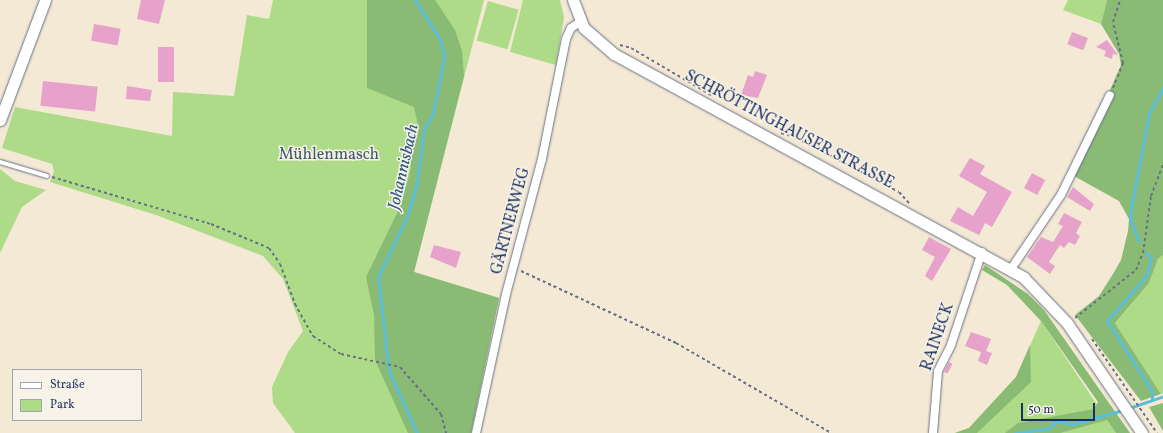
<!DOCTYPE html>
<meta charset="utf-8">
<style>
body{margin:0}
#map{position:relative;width:1163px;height:433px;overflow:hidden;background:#f4e9d4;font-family:Vollkorn,serif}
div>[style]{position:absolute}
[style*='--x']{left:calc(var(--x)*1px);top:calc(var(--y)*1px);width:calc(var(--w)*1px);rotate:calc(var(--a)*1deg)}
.green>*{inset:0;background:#aedb87;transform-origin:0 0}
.forest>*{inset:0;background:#8abb74}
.stream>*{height:3px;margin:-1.5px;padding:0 1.5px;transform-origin:1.5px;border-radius:1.5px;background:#5bbed9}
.building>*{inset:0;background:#e7a2cb;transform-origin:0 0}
.path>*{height:2px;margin-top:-1px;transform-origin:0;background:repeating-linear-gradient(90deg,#677087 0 3px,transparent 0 6px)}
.roads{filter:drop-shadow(0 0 1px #677087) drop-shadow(0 0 1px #677087)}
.service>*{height:4px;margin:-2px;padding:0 2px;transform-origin:2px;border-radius:2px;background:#fff}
.minor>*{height:8px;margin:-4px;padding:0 4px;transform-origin:4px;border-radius:4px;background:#fff}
.secondary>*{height:11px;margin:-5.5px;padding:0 5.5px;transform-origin:5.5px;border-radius:5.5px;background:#fff}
span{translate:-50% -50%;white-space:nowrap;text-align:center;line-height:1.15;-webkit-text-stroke:3px #f7f3e8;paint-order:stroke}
.street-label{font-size:16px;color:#1b2f5e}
.park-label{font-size:16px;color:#405a68}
.water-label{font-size:17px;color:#2e5a83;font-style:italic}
.legend{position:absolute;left:12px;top:369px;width:130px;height:52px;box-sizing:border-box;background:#f7f3e8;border:1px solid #9fa5b1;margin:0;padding:5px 7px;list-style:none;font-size:12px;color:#1b2f5e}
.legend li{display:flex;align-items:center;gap:8px;height:20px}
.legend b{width:20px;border:1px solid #9fa5b1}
.scale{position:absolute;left:1021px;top:403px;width:74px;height:18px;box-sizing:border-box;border:2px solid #1b2f5e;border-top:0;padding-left:5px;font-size:12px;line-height:14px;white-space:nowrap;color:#1b2f5e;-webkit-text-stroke:3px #f7f3e8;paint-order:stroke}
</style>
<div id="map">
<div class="green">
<div style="clip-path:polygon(273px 0,484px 0,414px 272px,499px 298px,471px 433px,295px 433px,273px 403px,272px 387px,288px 352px,303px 331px,283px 279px,263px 256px,156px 215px,50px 182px,54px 171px,52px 164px,2px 148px,15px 107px,172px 136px,173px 92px,234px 96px,247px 15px,269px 19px)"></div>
<div style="clip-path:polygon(523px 0,560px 0,564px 17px,556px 65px,510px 52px)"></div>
<div style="clip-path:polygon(1068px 0,1107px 0,1101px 24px,1063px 10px)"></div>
<div style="left:488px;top:1px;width:32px;height:41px;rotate:16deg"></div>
<div style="clip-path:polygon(0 169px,15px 181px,46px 190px,22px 207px,0 253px)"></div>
<div style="clip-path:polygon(1163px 255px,1163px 393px,1161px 394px,1115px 323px,1149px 283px,1158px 259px)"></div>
<div style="clip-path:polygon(1041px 321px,1116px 433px,955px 433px,969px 428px,1016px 377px)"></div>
</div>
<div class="forest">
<div style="clip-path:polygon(367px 0,435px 0,455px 30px,462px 51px,464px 76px,414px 272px,499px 298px,471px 433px,408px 433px,375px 360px,374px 315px,366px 277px,401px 205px,411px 168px,408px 146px,419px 130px,414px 107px,367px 88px)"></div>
<div style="clip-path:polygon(1107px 0,1163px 0,1163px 255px,1158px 259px,1149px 283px,1115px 323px,1161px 394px,1141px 401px,1075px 315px,1099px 296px,1113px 274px,1121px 260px,1128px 231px,1129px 219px,1119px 201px,1074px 176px,1111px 100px,1110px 90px,1121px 65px,1119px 54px,1101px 24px)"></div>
<div style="clip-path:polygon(985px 265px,1028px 294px,1044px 310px,1130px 433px,1116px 433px,1107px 420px,1060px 433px,1005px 433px,1018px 423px,1094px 409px,1098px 402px,1041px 321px,1007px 285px,982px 270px)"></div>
<div style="clip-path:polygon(1030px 345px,1031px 382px,977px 433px,955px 433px,969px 428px,1016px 377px)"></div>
<div style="clip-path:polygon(1163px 403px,1163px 431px,1149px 407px)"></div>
</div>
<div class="stream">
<div style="--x:415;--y:0;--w:46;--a:57.3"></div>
<div style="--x:440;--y:39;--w:18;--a:77"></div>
<div style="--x:444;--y:57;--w:57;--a:101.1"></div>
<div style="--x:433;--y:113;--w:18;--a:119"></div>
<div style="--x:424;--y:129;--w:58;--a:98"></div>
<div style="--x:416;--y:186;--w:29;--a:106"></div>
<div style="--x:408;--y:214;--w:70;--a:115.5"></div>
<div style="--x:378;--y:277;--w:96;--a:83.4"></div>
<div style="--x:389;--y:372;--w:67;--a:65.3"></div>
<div style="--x:1139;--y:241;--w:23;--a:-113"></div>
<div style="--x:1130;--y:220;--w:12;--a:-85"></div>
<div style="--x:1131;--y:208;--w:97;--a:-79.3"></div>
<div style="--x:1149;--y:113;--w:29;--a:-61"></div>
<div style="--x:1147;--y:253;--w:7;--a:56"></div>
<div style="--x:1151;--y:259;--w:18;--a:106"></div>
<div style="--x:1146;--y:276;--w:60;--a:130.9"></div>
<div style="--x:1107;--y:321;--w:83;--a:57.3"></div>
<div style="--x:1152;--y:391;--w:9;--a:90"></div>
<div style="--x:1129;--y:408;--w:36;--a:-19"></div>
<div style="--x:1015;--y:433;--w:34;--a:-8"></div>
<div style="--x:1049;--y:428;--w:10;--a:-45"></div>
<div style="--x:1056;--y:421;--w:17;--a:10"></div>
<div style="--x:1073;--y:424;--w:52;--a:-15.6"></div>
</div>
<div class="building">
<div style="clip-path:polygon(141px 0,165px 0,159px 24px,137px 19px)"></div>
<div style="left:94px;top:24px;width:27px;height:17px;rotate:10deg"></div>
<div style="left:1072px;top:32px;width:17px;height:13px;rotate:21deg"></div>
<div style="clip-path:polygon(1107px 40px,1118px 55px,1113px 54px,1112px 59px,1104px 56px,1106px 51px,1096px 47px)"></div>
<div style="left:158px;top:47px;width:16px;height:35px"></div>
<div style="clip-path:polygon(755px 71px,767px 75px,758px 98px,741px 95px,748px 75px,753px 77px)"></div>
<div style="left:43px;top:81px;width:55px;height:25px;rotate:6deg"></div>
<div style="clip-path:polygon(127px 86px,152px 90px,150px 101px,126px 99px)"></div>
<div style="clip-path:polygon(970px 158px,985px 166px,980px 174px,1012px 192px,992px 227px,985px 223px,979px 235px,950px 221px,958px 207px,973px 216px,987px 192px,959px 176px)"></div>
<div style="left:1032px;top:173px;width:15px;height:17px;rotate:28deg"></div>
<div style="clip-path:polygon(1073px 187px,1094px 204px,1090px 211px,1067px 197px)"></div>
<div style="clip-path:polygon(1064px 213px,1082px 222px,1076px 233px,1080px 236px,1075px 245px,1069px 242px,1064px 248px,1060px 245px,1049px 262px,1055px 266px,1050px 274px,1027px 257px,1041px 237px,1053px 242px,1063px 226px,1058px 224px)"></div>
<div style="clip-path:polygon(929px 237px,951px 249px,932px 281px,925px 276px,935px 257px,922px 250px)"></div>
<div style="clip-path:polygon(434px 245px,461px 252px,456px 268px,430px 257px)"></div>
<div style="clip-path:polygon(971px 332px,991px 339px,986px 351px,992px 353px,987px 365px,978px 361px,981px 352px,965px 346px)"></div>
<div style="left:949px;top:362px;width:4px;height:11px;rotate:27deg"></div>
</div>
<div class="path">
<div style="--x:620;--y:45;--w:11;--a:15"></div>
<div style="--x:631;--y:48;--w:93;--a:30.4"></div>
<div style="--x:1113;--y:88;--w:27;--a:-68"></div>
<div style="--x:1123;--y:63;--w:42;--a:-103.7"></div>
<div style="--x:1113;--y:22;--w:23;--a:-72"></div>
<div style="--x:781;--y:133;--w:17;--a:17"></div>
<div style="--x:797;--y:138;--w:115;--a:27.9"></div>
<div style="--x:899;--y:192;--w:15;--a:48"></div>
<div style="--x:52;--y:177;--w:166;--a:16.5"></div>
<div style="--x:211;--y:224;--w:63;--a:22.5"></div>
<div style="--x:269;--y:248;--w:19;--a:55"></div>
<div style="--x:280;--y:264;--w:43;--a:69.4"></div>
<div style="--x:295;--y:304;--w:37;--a:61"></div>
<div style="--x:313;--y:336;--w:33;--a:33"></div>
<div style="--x:341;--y:354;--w:60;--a:12.4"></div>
<div style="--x:400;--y:367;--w:62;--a:48.9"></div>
<div style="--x:441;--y:414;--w:20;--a:75"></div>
<div style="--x:521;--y:271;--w:171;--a:24.9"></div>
<div style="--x:676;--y:343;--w:179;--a:30.1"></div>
<div style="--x:1075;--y:318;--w:78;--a:-38.2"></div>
<div style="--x:1136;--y:270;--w:18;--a:-68"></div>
<div style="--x:1143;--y:253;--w:58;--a:-82"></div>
<div style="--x:1151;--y:196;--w:34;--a:-69"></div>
<div style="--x:1092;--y:339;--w:114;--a:55.3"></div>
</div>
<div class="roads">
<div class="service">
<div style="--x:0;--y:162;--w:49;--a:16.6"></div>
</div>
<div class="minor">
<div style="--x:1011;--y:269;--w:89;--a:-56"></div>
<div style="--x:1061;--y:195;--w:111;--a:-63.9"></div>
<div style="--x:476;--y:433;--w:142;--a:-77.8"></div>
<div style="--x:506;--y:294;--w:140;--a:-75.1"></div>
<div style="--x:542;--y:159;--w:122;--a:-78.7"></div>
<div style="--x:566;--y:39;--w:12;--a:-66"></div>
<div style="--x:571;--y:28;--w:11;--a:-34"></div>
<div style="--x:933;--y:433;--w:62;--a:-85.4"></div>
<div style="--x:938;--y:371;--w:29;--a:-63"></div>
<div style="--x:951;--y:345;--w:98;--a:-71.6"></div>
</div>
<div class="secondary">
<div style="--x:573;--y:0;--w:30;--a:69"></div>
<div style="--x:584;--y:28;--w:40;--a:41"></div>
<div style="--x:614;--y:54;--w:467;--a:28.6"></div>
<div style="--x:1024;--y:278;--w:62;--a:46.3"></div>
<div style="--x:1067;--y:323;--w:133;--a:55.7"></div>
<div style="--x:0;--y:120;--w:128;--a:-69.4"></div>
</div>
</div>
<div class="street-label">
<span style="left:789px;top:130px;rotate:28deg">SCHRÖTTINGHAUSER STRASSE</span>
<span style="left:511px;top:221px;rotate:-75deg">GÄRTNERWEG</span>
<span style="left:938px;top:337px;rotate:-71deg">RAINECK</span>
</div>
<div class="park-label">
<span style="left:329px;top:155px">Mühlenmasch</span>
</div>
<div class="water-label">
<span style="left:404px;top:167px;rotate:-77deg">Johannisbach</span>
</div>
<ul class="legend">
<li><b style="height:5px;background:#fff"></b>Straße</li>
<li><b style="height:11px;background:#aedb87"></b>Park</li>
</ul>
<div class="scale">50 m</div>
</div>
